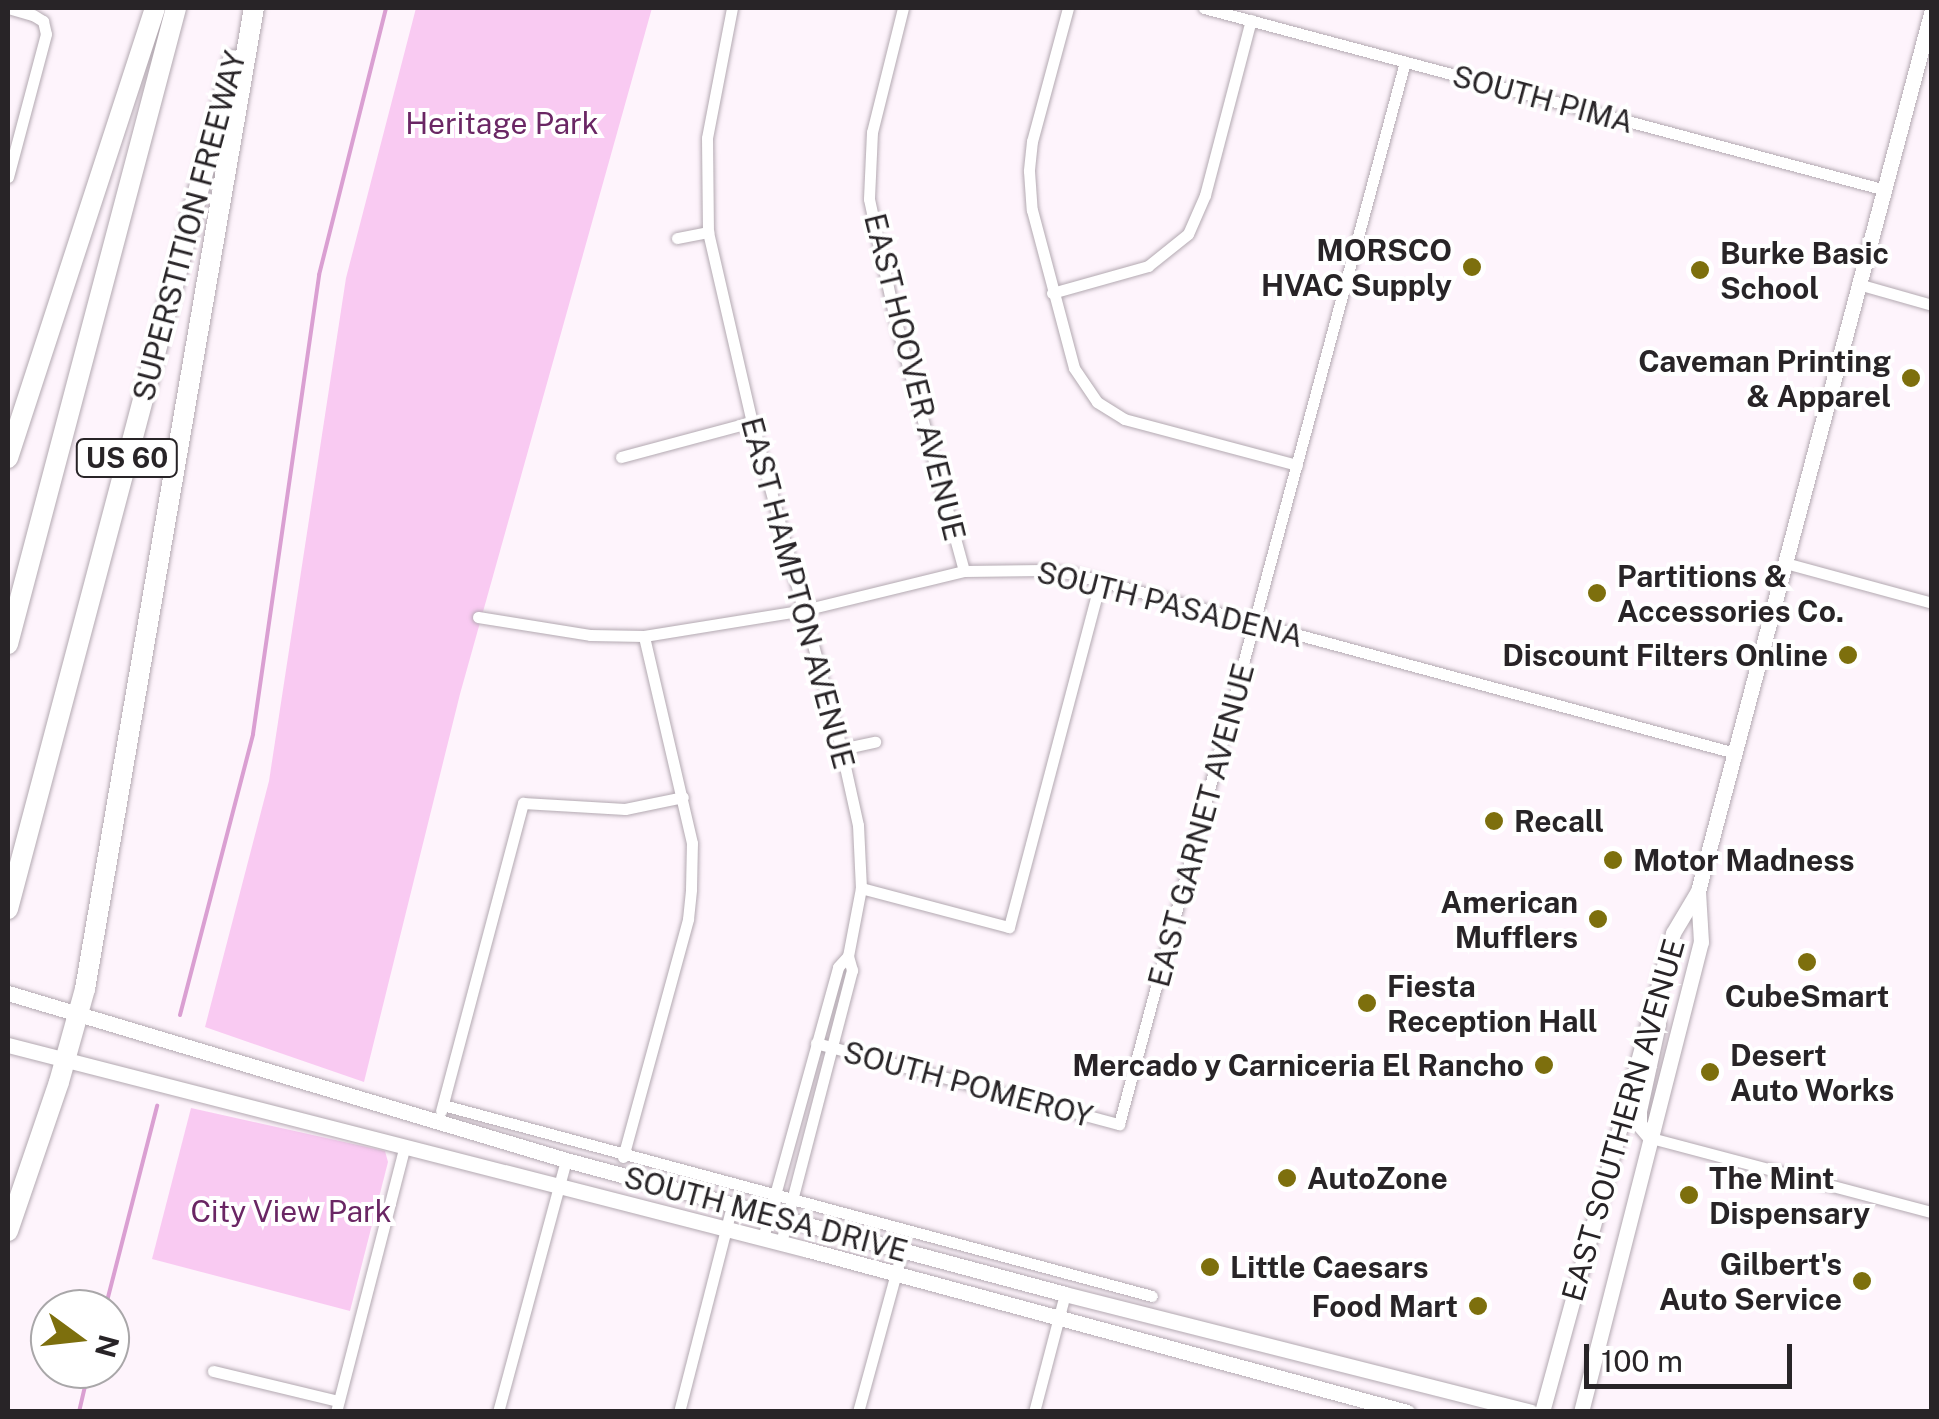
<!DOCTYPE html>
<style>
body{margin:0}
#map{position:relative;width:1939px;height:1419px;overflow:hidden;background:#fef4fc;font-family:"Public Sans",sans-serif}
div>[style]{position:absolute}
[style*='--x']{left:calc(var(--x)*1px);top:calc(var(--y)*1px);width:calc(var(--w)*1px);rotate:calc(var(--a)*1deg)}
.green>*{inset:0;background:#f9caf2}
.stream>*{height:4px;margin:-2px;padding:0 2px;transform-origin:2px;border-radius:2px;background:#da9fd2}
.roads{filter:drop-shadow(0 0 2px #b3a9b1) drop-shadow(0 0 2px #b3a9b1)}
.street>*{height:11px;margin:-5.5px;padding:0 5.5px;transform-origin:5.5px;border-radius:5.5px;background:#fff}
.secondary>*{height:15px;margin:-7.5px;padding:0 7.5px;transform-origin:7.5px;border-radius:7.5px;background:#fff}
.highway>*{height:20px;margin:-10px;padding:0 10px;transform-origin:10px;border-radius:10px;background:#fff}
.dots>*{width:28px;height:28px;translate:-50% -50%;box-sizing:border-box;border:5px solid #fff;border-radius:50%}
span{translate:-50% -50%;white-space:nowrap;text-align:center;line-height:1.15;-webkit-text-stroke:8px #fff;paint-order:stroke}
.shield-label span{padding:2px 8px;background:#fff;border:2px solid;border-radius:8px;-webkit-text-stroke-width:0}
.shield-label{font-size:28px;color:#282427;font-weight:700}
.street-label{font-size:30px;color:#282427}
.park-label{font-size:30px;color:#6a2664}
.poi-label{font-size:30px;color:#282427;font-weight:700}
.right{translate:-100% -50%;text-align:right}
.left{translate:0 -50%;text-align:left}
.frame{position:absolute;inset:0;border:10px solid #282427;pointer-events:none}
.north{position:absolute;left:30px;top:1289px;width:100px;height:100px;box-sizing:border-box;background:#fff;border:2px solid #a9a7a9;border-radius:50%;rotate:105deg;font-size:28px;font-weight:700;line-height:40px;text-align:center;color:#282427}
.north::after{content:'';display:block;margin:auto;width:35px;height:45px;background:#7d6f0d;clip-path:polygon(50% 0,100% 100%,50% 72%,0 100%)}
.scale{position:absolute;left:1584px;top:1344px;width:208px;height:45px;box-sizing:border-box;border:5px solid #282427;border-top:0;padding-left:12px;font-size:30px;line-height:35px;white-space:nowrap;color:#282427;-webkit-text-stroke:8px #fff;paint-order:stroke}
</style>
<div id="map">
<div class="green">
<div style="clip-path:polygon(416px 8px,652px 8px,460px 694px,364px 1082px,205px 1027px,269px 781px,346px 278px)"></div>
<div style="clip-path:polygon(191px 1108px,385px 1151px,388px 1162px,350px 1311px,152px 1259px)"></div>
</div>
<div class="stream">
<div style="--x:180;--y:1015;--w:290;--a:-75.4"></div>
<div style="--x:253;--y:734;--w:464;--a:-81.8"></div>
<div style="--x:319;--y:275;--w:275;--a:-75.9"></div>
<div style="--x:105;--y:1309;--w:210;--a:-75.6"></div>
<div style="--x:79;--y:1412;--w:44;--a:-76.9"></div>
</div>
<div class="roads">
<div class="street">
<div style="--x:8;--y:8;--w:26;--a:16"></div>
<div style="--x:33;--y:15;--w:12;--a:31"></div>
<div style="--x:43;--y:21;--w:13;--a:77"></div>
<div style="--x:46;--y:34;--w:148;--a:104.9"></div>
<div style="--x:732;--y:8;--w:132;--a:100.9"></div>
<div style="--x:707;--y:138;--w:94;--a:89.4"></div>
<div style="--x:708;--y:232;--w:195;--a:77"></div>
<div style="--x:752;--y:422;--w:334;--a:74.7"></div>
<div style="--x:840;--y:744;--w:83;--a:77.5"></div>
<div style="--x:858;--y:825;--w:63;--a:87.3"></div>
<div style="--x:861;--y:888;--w:69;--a:100.8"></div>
<div style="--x:848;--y:956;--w:15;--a:74"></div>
<div style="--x:852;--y:970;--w:282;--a:104.6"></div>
<div style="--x:903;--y:8;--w:128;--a:104"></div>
<div style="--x:872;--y:132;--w:67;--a:92.6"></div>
<div style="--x:869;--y:199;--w:119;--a:77.8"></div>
<div style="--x:894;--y:315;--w:265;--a:74.7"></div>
<div style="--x:1068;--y:8;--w:138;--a:105.1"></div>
<div style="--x:1032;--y:141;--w:30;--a:96"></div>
<div style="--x:1029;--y:171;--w:39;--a:86"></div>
<div style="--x:1032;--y:210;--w:163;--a:75.1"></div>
<div style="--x:1074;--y:368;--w:41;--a:55.9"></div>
<div style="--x:1097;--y:402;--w:32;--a:32"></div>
<div style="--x:1124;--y:419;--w:179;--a:14.9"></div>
<div style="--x:1204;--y:8;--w:702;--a:14.95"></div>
<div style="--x:677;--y:238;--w:32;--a:-11"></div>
<div style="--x:1858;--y:284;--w:77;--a:15.8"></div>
<div style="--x:1052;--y:293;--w:100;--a:-15.7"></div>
<div style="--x:1148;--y:266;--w:51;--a:-38.7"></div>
<div style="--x:1188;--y:234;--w:43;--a:-66.4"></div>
<div style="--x:1205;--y:195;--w:181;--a:-75.3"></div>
<div style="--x:621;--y:457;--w:136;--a:-15"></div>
<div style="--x:1785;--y:563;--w:152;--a:15.2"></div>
<div style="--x:478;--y:617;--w:113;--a:9.1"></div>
<div style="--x:590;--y:635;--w:54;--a:1.1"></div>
<div style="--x:644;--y:636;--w:162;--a:-9.2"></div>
<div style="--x:804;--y:610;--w:165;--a:-13.7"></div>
<div style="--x:964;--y:571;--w:79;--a:-0.7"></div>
<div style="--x:1043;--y:570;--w:31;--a:7"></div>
<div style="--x:1074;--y:574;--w:685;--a:15.15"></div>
<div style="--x:841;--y:749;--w:35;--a:-12"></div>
<div style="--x:861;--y:888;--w:153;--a:14.8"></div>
<div style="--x:1009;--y:927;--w:357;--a:-75.2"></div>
<div style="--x:816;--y:1043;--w:314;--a:15"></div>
<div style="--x:1119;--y:1124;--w:1100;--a:-74.93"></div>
<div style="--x:443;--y:1105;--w:734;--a:15.08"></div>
<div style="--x:441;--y:1111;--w:319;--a:-75.1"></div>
<div style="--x:523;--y:803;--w:102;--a:3.4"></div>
<div style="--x:625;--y:809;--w:59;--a:-11.7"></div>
<div style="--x:1651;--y:1138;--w:291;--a:14.8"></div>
<div style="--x:623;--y:1157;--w:247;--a:-74.7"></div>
<div style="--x:688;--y:919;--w:30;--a:-84"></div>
<div style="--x:691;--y:889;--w:46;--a:-88.8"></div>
<div style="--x:692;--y:843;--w:212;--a:-103.1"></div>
<div style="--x:763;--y:1238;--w:281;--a:-74.5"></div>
<div style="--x:838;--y:967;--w:15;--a:-48"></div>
<div style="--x:213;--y:1371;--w:129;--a:13.5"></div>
<div style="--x:336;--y:1412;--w:275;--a:-75.5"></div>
<div style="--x:498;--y:1412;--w:261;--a:-74.9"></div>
<div style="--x:679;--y:1412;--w:214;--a:-75.6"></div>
<div style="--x:858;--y:1412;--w:167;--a:-74.7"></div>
<div style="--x:1034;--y:1412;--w:122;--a:-75.3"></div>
</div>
<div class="secondary">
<div style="--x:8;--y:993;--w:582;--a:16.66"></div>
<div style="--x:566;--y:1160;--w:517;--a:15.03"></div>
<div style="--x:1065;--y:1294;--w:480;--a:14.2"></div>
<div style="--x:8;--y:1045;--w:823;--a:14.36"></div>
<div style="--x:805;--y:1249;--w:624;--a:15.15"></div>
<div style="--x:1651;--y:1138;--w:18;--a:-131"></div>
<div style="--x:1639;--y:1124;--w:13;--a:-90"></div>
<div style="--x:1639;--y:1111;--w:89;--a:-77.7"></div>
<div style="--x:1658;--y:1024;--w:12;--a:-104"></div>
<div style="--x:1542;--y:1412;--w:497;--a:-74.7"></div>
<div style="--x:1673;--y:933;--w:49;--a:-59.2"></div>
<div style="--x:1698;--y:891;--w:912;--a:-75.13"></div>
<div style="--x:1581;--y:1412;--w:485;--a:-75.7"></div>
<div style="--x:1701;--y:942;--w:51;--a:-93.4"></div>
</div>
<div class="highway">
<div style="--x:8;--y:458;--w:473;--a:-71.9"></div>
<div style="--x:8;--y:644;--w:658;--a:-75.2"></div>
<div style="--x:8;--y:909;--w:878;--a:-75.16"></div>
<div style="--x:8;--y:1231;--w:157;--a:-71.1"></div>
<div style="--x:59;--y:1082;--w:97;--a:-74.4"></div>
<div style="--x:85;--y:989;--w:995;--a:-80.23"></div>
</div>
</div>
<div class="dots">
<div style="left:1472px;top:267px;background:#7d6f0d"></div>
<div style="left:1700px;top:270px;background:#7d6f0d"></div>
<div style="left:1911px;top:378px;background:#7d6f0d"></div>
<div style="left:1597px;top:593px;background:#7d6f0d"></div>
<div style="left:1848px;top:655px;background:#7d6f0d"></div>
<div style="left:1494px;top:821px;background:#7d6f0d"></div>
<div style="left:1613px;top:860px;background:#7d6f0d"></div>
<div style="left:1598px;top:919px;background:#7d6f0d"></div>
<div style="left:1807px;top:962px;background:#7d6f0d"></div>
<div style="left:1367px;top:1003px;background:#7d6f0d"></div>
<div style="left:1544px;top:1065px;background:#7d6f0d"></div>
<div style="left:1710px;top:1072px;background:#7d6f0d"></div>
<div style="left:1287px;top:1178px;background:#7d6f0d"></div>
<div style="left:1689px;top:1195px;background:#7d6f0d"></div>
<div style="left:1210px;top:1267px;background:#7d6f0d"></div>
<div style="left:1862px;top:1281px;background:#7d6f0d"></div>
<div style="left:1478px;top:1306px;background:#7d6f0d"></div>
</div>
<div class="shield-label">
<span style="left:127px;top:458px">US 60</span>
</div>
<div class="street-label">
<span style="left:1543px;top:99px;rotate:15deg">SOUTH PIMA</span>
<span style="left:189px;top:226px;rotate:-75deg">SUPERSTITION FREEWAY</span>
<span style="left:915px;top:377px;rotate:76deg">EAST HOOVER AVENUE</span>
<span style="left:798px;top:593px;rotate:75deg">EAST HAMPTON AVENUE</span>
<span style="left:1170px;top:604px;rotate:14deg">SOUTH PASADENA</span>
<span style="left:1201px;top:825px;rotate:-75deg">EAST GARNET AVENUE</span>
<span style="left:968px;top:1084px;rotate:15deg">SOUTH POMEROY</span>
<span style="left:1623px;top:1120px;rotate:-74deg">EAST SOUTHERN AVENUE</span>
<span style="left:766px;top:1214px;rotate:15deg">SOUTH MESA DRIVE</span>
</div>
<div class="park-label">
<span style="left:502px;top:123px">Heritage Park</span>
<span style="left:291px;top:1211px">City View Park</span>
</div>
<div class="poi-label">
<span class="right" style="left:1452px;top:267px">MORSCO<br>HVAC Supply</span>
<span class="left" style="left:1720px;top:270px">Burke Basic<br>School</span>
<span class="right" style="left:1891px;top:378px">Caveman Printing<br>&amp; Apparel</span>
<span class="left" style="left:1617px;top:593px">Partitions &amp;<br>Accessories Co.</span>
<span class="right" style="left:1828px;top:655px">Discount Filters Online</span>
<span class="left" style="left:1514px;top:821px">Recall</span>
<span class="left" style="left:1633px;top:860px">Motor Madness</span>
<span class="right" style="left:1578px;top:919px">American<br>Mufflers</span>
<span class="left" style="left:1387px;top:1003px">Fiesta<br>Reception Hall</span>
<span style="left:1807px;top:996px">CubeSmart</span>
<span class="left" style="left:1730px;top:1072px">Desert<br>Auto Works</span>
<span class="right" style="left:1524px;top:1065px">Mercado y Carniceria El Rancho</span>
<span class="left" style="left:1307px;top:1178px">AutoZone</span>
<span class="left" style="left:1709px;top:1195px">The Mint<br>Dispensary</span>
<span class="right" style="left:1842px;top:1281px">Gilbert's<br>Auto Service</span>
<span class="left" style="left:1230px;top:1267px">Little Caesars</span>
<span class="right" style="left:1458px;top:1306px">Food Mart</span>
</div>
<div class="frame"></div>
<div class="north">N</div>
<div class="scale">100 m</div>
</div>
